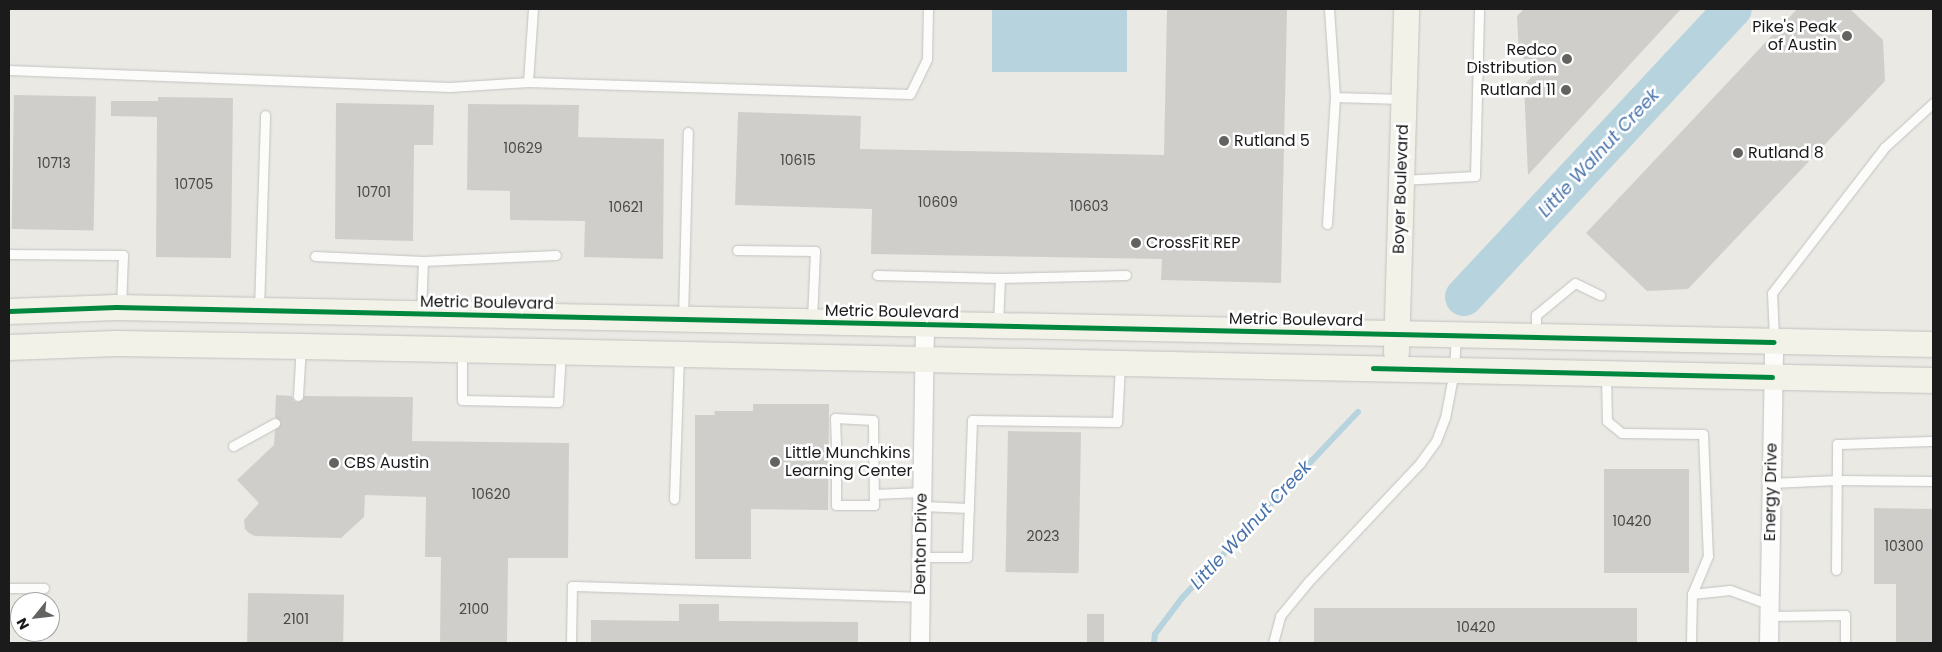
<!DOCTYPE html>
<style>
body{margin:0}
#map{position:relative;width:1942px;height:652px;overflow:hidden;background:#eae9e4;font-family:Poppins,sans-serif}
div>[style]{position:absolute}
[style*='--x']{left:calc(var(--x)*1px);top:calc(var(--y)*1px);width:calc(var(--w)*1px);rotate:calc(var(--a)*1deg)}
.water>*{inset:0;background:#b7d3de;transform-origin:0 0}
.stream>*{height:6px;margin:-3px;padding:0 3px;transform-origin:3px;border-radius:3px;background:#b7d3de}
.river>*{height:38px;margin:-19px;padding:0 19px;transform-origin:19px;border-radius:19px;background:#b7d3de}
.building>*{inset:0;background:#d0cecb;transform-origin:0 0}
.roads{filter:drop-shadow(0 0 1px #c2c2c0) drop-shadow(0 0 1px #c2c2c0)}
.lane>*{height:9px;margin:-4.5px;padding:0 4.5px;transform-origin:4.5px;border-radius:4.5px;background:#fcfcfb}
.street>*{height:18px;margin:-9px;padding:0 9px;transform-origin:9px;border-radius:9px;background:#fcfcfb}
.secondary>*{height:25px;margin:-12.5px;padding:0 12.5px;transform-origin:12.5px;border-radius:12.5px;background:#f2f2e9}
.cycleway>*{height:5px;margin:-2.5px;padding:0 2.5px;transform-origin:2.5px;border-radius:2.5px;background:#00873e}
.dots>*{width:14px;height:14px;translate:-50% -50%;box-sizing:border-box;border:2px solid #fff;border-radius:50%}
span{translate:-50% -50%;white-space:nowrap;text-align:center;line-height:1.15;-webkit-text-stroke:5px #fff;paint-order:stroke}
.number-label{font-size:14px;color:#484847}
.number-label span{-webkit-text-stroke-width:0}
.poi-label{font-size:16px;color:#1b1b1b}
.right{translate:-100% -50%;text-align:right}
.left{translate:0 -50%;text-align:left}
.street-label{font-size:16px;color:#1b1b1b}
.water-label{font-size:18px;color:#4973aa;font-style:italic}
.frame{position:absolute;inset:0;border:10px solid #1b1b1b;pointer-events:none}
.north{position:absolute;left:10px;top:592px;width:50px;height:50px;box-sizing:border-box;background:#fff;border:1px solid #a4a4a4;border-radius:50%;rotate:241deg;font-size:14px;font-weight:700;line-height:20px;text-align:center;color:#1b1b1b}
.north::after{content:'';display:block;margin:auto;width:18px;height:22px;background:#636361;clip-path:polygon(50% 0,100% 100%,50% 72%,0 100%)}
</style>
<div id="map">
<div class="water">
<div style="left:992px;top:9px;width:135px;height:63px"></div>
</div>
<div class="stream">
<div style="--x:1154;--y:643;--w:9;--a:-84"></div>
<div style="--x:1155;--y:634;--w:45;--a:-53.1"></div>
<div style="--x:1182;--y:598;--w:256;--a:-46.6"></div>
</div>
<div class="river">
<div style="--x:1464;--y:297;--w:394;--a:-47"></div>
</div>
<div class="building">
<div style="clip-path:polygon(1167px 9px,1287px 9px,1281px 283px,1161px 280px,1162px 259px,871px 254px,872px 209px,735px 205px,738px 112px,861px 116px,860px 149px,1164px 155px)"></div>
<div style="clip-path:polygon(1524px 9px,1681px 9px,1528px 175px,1524px 85px,1537px 71px,1519px 54px,1517px 16px)"></div>
<div style="clip-path:polygon(1797px 9px,1850px 9px,1883px 40px,1885px 81px,1688px 289px,1647px 291px,1586px 233px)"></div>
<div style="left:14px;top:95px;width:82px;height:134px;rotate:1deg"></div>
<div style="clip-path:polygon(158px 97px,233px 98px,231px 258px,156px 257px,157px 117px,111px 116px,111px 101px,158px 101px)"></div>
<div style="clip-path:polygon(336px 103px,434px 105px,433px 145px,414px 145px,413px 241px,335px 239px)"></div>
<div style="clip-path:polygon(468px 104px,579px 105px,578px 137px,664px 139px,663px 259px,584px 257px,585px 221px,510px 220px,510px 191px,467px 190px)"></div>
<div style="clip-path:polygon(276px 395px,292px 396px,294px 401px,298px 402px,303px 400px,304px 396px,413px 397px,412px 441px,569px 443px,568px 558px,508px 558px,507px 643px,440px 643px,441px 557px,425px 557px,426px 497px,365px 495px,364px 517px,341px 538px,255px 536px,249px 533px,245px 529px,244px 520px,259px 503px,237px 480px,274px 445px,275px 430px,281px 423px,275px 417px)"></div>
<div style="clip-path:polygon(753px 404px,829px 404px,828px 510px,751px 509px,751px 559px,695px 559px,695px 415px,715px 415px,714px 411px,753px 411px)"></div>
<div style="left:1008px;top:431px;width:73px;height:141px;rotate:1deg"></div>
<div style="left:1604px;top:469px;width:85px;height:104px"></div>
<div style="clip-path:polygon(1874px 508px,1933px 509px,1933px 643px,1896px 643px,1896px 584px,1874px 584px)"></div>
<div style="left:248px;top:593px;width:96px;height:50px;rotate:1deg"></div>
<div style="clip-path:polygon(679px 604px,719px 604px,719px 621px,858px 622px,858px 643px,591px 643px,591px 620px,679px 621px)"></div>
<div style="left:1637px;top:608px;width:35px;height:323px;rotate:90deg"></div>
<div style="left:1087px;top:614px;width:17px;height:29px"></div>
</div>
<div class="roads">
<div class="lane">
<div style="--x:1329;--y:9;--w:88;--a:86.1"></div>
<div style="--x:1335;--y:97;--w:66;--a:1.7"></div>
<div style="--x:9;--y:70;--w:441;--a:2.2"></div>
<div style="--x:450;--y:87;--w:78;--a:-3.7"></div>
<div style="--x:528;--y:82;--w:382;--a:1.8"></div>
<div style="--x:910;--y:94;--w:39;--a:-64"></div>
<div style="--x:927;--y:59;--w:50;--a:-88.9"></div>
<div style="--x:528;--y:82;--w:73;--a:-86.1"></div>
<div style="--x:1402;--y:180;--w:73;--a:-3.1"></div>
<div style="--x:1475;--y:176;--w:167;--a:-88.6"></div>
<div style="--x:1327;--y:224;--w:127;--a:-86.4"></div>
<div style="--x:737;--y:250;--w:78;--a:0.7"></div>
<div style="--x:815;--y:251;--w:69;--a:92.5"></div>
<div style="--x:9;--y:254;--w:114;--a:0.5"></div>
<div style="--x:123;--y:255;--w:52;--a:92.2"></div>
<div style="--x:315;--y:256;--w:108;--a:2.7"></div>
<div style="--x:423;--y:261;--w:50;--a:92.3"></div>
<div style="--x:423;--y:261;--w:133;--a:-2.6"></div>
<div style="--x:877;--y:275;--w:123;--a:1.4"></div>
<div style="--x:1000;--y:278;--w:46;--a:92.5"></div>
<div style="--x:1000;--y:278;--w:126;--a:-1.4"></div>
<div style="--x:259;--y:309;--w:194;--a:-88.2"></div>
<div style="--x:683;--y:317;--w:185;--a:-88.5"></div>
<div style="--x:1536;--y:334;--w:19;--a:-90"></div>
<div style="--x:1536;--y:315;--w:50;--a:-39.4"></div>
<div style="--x:1575;--y:283;--w:28;--a:26"></div>
<div style="--x:1774;--y:338;--w:45;--a:-92.5"></div>
<div style="--x:1772;--y:293;--w:185;--a:-52.3"></div>
<div style="--x:1885;--y:147;--w:65;--a:-42.5"></div>
<div style="--x:462;--y:350;--w:50;--a:90"></div>
<div style="--x:462;--y:400;--w:96;--a:1.2"></div>
<div style="--x:558;--y:402;--w:50;--a:-86.6"></div>
<div style="--x:1606;--y:375;--w:46;--a:88.8"></div>
<div style="--x:1607;--y:421;--w:19;--a:39"></div>
<div style="--x:1622;--y:433;--w:81;--a:0.7"></div>
<div style="--x:1703;--y:434;--w:122;--a:87.7"></div>
<div style="--x:1708;--y:556;--w:41;--a:112.8"></div>
<div style="--x:1692;--y:594;--w:49;--a:91.2"></div>
<div style="--x:298;--y:396;--w:50;--a:-86.6"></div>
<div style="--x:233;--y:446;--w:48;--a:-28.7"></div>
<div style="--x:836;--y:471;--w:34;--a:90"></div>
<div style="--x:836;--y:505;--w:38;--a:0"></div>
<div style="--x:874;--y:505;--w:85;--a:-90.7"></div>
<div style="--x:873;--y:420;--w:38;--a:-177"></div>
<div style="--x:835;--y:418;--w:32;--a:88"></div>
<div style="--x:1771;--y:483;--w:66;--a:-2.6"></div>
<div style="--x:1837;--y:480;--w:96;--a:0.6"></div>
<div style="--x:874;--y:494;--w:48;--a:-2.4"></div>
<div style="--x:674;--y:499;--w:145;--a:-88"></div>
<div style="--x:922;--y:506;--w:47;--a:2.4"></div>
<div style="--x:921;--y:557;--w:46;--a:0"></div>
<div style="--x:967;--y:557;--w:137;--a:-87.9"></div>
<div style="--x:972;--y:420;--w:145;--a:0.8"></div>
<div style="--x:1117;--y:422;--w:58;--a:-87"></div>
<div style="--x:1836;--y:570;--w:126;--a:-89.5"></div>
<div style="--x:1837;--y:444;--w:96;--a:-1.8"></div>
<div style="--x:9;--y:588;--w:35;--a:0"></div>
<div style="--x:1692;--y:594;--w:38;--a:-6"></div>
<div style="--x:1730;--y:590;--w:40;--a:20.2"></div>
<div style="--x:1769;--y:616;--w:76;--a:-0.8"></div>
<div style="--x:1845;--y:615;--w:28;--a:90"></div>
<div style="--x:571;--y:643;--w:57;--a:-89"></div>
<div style="--x:572;--y:586;--w:348;--a:1.8"></div>
<div style="--x:1273;--y:643;--w:28;--a:-75"></div>
<div style="--x:1280;--y:616;--w:44;--a:-50.5"></div>
<div style="--x:1308;--y:582;--w:163;--a:-46.7"></div>
<div style="--x:1420;--y:463;--w:27;--a:-54"></div>
<div style="--x:1436;--y:441;--w:25;--a:-69"></div>
<div style="--x:1445;--y:418;--w:48;--a:-79.2"></div>
<div style="--x:1454;--y:371;--w:34;--a:-87"></div>
</div>
<div class="street">
<div style="--x:920;--y:643;--w:318;--a:-89.1"></div>
<div style="--x:1769;--y:643;--w:301;--a:-89"></div>
</div>
<div class="secondary">
<div style="--x:9;--y:311;--w:107;--a:-2.1"></div>
<div style="--x:116;--y:307;--w:1817;--a:1.17"></div>
<div style="--x:9;--y:347;--w:106;--a:-2.2"></div>
<div style="--x:115;--y:343;--w:186;--a:0.9"></div>
<div style="--x:301;--y:346;--w:1632;--a:1.19"></div>
<div style="--x:1396;--y:352;--w:343;--a:-88.3"></div>
</div>
</div>
<div class="cycleway">
<div style="--x:9;--y:311;--w:107;--a:-2.1"></div>
<div style="--x:116;--y:307;--w:1658;--a:1.21"></div>
<div style="--x:1373;--y:368;--w:399;--a:1.3"></div>
</div>
<div class="dots">
<div style="left:1847px;top:36px;background:#636361"></div>
<div style="left:1567px;top:59px;background:#636361"></div>
<div style="left:1566px;top:90px;background:#636361"></div>
<div style="left:1224px;top:141px;background:#636361"></div>
<div style="left:1738px;top:153px;background:#636361"></div>
<div style="left:1136px;top:243px;background:#636361"></div>
<div style="left:775px;top:462px;background:#636361"></div>
<div style="left:334px;top:463px;background:#636361"></div>
</div>
<div class="number-label">
<span style="left:523px;top:148px">10629</span>
<span style="left:798px;top:160px">10615</span>
<span style="left:54px;top:163px">10713</span>
<span style="left:194px;top:184px">10705</span>
<span style="left:374px;top:192px">10701</span>
<span style="left:938px;top:202px">10609</span>
<span style="left:1089px;top:206px">10603</span>
<span style="left:626px;top:207px">10621</span>
<span style="left:491px;top:494px">10620</span>
<span style="left:1632px;top:521px">10420</span>
<span style="left:1043px;top:536px">2023</span>
<span style="left:1904px;top:546px">10300</span>
<span style="left:474px;top:609px">2100</span>
<span style="left:296px;top:619px">2101</span>
<span style="left:1476px;top:627px">10420</span>
</div>
<div class="poi-label">
<span class="right" style="left:1837px;top:36px">Pike's Peak<br>of Austin</span>
<span class="right" style="left:1557px;top:59px">Redco<br>Distribution</span>
<span class="right" style="left:1556px;top:90px">Rutland 11</span>
<span class="left" style="left:1234px;top:141px">Rutland 5</span>
<span class="left" style="left:1748px;top:153px">Rutland 8</span>
<span class="left" style="left:1146px;top:243px">CrossFit REP</span>
<span class="left" style="left:785px;top:462px">Little Munchkins<br>Learning Center</span>
<span class="left" style="left:344px;top:463px">CBS Austin</span>
</div>
<div class="street-label">
<span style="left:1401px;top:189px;rotate:-88deg">Boyer Boulevard</span>
<span style="left:487px;top:303px;rotate:1deg">Metric Boulevard</span>
<span style="left:892px;top:312px;rotate:1deg">Metric Boulevard</span>
<span style="left:1296px;top:320px;rotate:1deg">Metric Boulevard</span>
<span style="left:1771px;top:492px;rotate:-89deg">Energy Drive</span>
<span style="left:921px;top:544px;rotate:-89deg">Denton Drive</span>
</div>
<div class="water-label">
<span style="left:1599px;top:153px;rotate:-47deg">Little Walnut Creek</span>
<span style="left:1251px;top:525px;rotate:-47deg">Little Walnut Creek</span>
</div>
<div class="frame"></div>
<div class="north">N</div>
</div>
